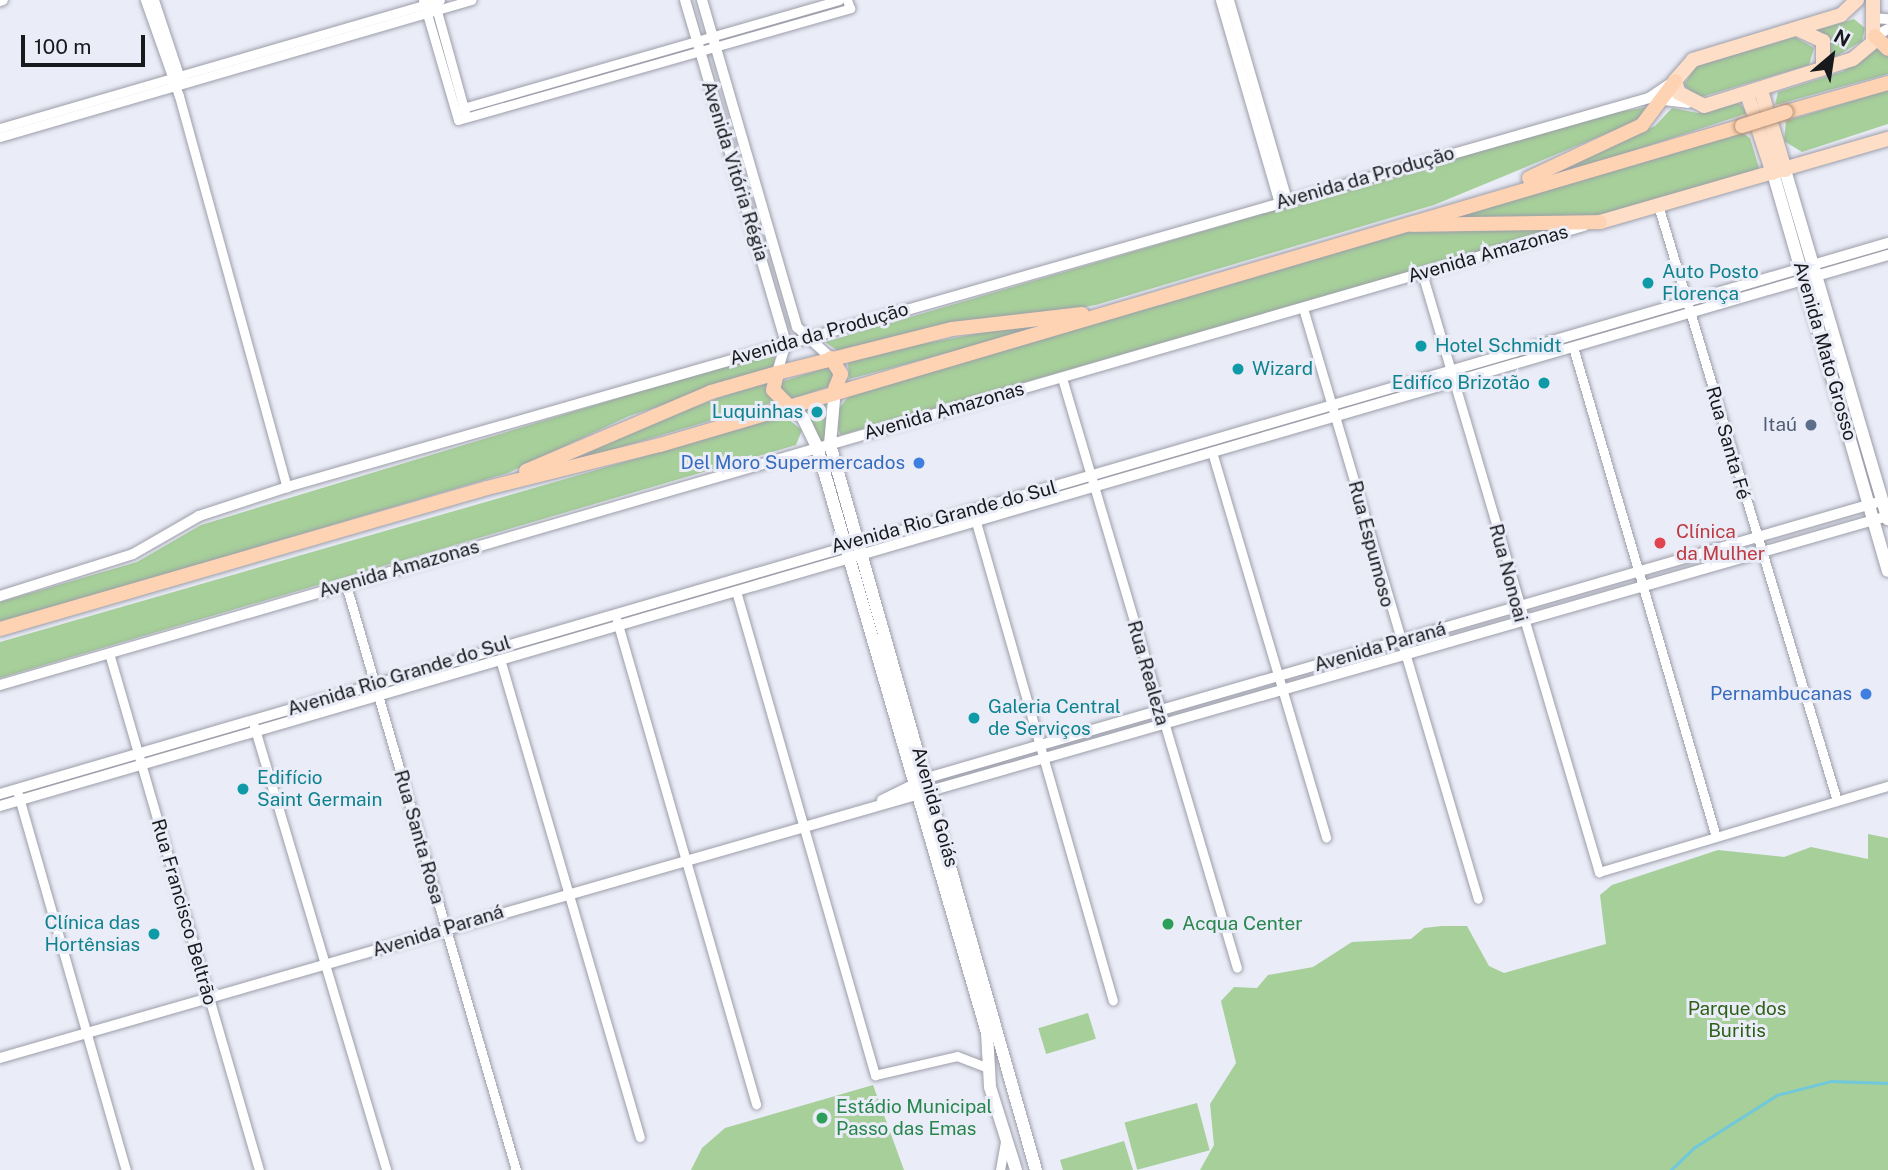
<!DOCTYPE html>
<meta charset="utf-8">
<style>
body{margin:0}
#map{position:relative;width:1888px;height:1170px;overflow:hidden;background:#eaecf7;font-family:"Public Sans",sans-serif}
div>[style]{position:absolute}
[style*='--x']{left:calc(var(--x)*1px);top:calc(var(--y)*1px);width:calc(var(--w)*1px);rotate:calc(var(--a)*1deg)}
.green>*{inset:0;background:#a6cf99;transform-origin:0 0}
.stream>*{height:2.5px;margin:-1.25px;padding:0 1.25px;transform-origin:1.25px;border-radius:1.25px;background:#70c8db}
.roads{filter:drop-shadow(0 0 2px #9c9ea9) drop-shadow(0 0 2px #9c9ea9)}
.minor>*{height:9px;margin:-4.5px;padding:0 4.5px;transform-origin:4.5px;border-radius:4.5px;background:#fff}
.tertiary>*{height:10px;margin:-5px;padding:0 5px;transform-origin:5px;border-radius:5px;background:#fff}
.secondary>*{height:12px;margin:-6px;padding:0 6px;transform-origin:6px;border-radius:6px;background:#fff}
.primary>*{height:14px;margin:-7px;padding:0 7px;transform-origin:7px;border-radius:7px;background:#fedec6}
.trunk>*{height:14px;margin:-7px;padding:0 7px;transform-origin:7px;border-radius:7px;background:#fed3b3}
.bridges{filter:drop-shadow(0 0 2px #ae8b72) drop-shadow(0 0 2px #ae8b72)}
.trunk-bridge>*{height:14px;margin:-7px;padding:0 7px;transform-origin:7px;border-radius:7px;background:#fed3b3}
.dots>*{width:19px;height:19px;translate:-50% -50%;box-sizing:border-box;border:4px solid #eaecf7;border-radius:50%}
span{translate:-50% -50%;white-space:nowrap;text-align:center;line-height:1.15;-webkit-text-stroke:6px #eaecf7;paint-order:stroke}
.street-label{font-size:19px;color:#18191d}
.culture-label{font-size:19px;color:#0d838f}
.left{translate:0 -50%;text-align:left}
.right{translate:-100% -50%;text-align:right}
.service-label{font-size:19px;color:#4e5e75}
.shop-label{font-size:19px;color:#366cbe}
.health-label{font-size:19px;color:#be3a42}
.leisure-label{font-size:19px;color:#27864d}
.park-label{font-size:19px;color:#2d6117}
.north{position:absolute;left:1797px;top:21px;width:70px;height:70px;-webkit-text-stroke:5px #eaecf7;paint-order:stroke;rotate:29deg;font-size:19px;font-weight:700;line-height:28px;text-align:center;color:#18191d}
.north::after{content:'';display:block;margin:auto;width:24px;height:32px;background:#18191d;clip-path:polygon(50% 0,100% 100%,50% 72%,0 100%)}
.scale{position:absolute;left:21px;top:35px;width:124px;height:32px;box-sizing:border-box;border:4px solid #18191d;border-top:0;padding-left:9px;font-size:21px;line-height:24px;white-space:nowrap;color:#18191d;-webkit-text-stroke:5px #eaecf7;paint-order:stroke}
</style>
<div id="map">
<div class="green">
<div style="clip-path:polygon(1854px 19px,1865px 28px,1862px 41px,1830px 60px,1820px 29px)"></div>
<div style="clip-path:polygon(1795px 37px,1814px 48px,1809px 65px,1698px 98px,1684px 85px,1696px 66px)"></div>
<div style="clip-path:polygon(1875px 48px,1888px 56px,1888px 74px,1775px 105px,1778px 92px,1844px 71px)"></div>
<div style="clip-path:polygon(1888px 90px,1888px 124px,1802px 152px,1784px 141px,1786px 121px)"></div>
<div style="clip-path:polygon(1739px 103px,1748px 113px,1514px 190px,1655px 126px,1672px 108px,1698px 113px)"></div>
<div style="clip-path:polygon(1649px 107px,1637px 121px,1434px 205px,1096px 305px,838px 351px,825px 342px,1600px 115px)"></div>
<div style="clip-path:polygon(1742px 133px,1750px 138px,1760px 171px,841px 435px,838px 429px,839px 408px,850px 395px)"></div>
<div style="clip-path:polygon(1028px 324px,1050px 326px,849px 379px,848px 363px,879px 352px)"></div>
<div style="clip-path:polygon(776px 350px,773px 369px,629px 416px,508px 473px,0 623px,0 602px,137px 562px,201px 525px)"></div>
<div style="clip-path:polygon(831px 366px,834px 385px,788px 400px,780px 395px,778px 383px)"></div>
<div style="clip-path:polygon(770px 379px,777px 401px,554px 467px,605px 440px)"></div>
<div style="clip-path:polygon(826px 401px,827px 439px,821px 441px,802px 408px)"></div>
<div style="clip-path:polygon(784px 416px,802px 430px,796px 445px,0 678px,0 642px)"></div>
<div style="clip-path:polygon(1868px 834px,1888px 838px,1888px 1170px,1200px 1170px,1214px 1145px,1210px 1104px,1236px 1063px,1221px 1001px,1234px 987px,1257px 988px,1268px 975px,1313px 967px,1352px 942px,1411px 939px,1424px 928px,1442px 926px,1467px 926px,1489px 966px,1504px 973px,1606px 944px,1600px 895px,1612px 885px,1718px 850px,1784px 857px,1811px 847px,1868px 859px)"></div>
<div style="left:1088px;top:1013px;width:27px;height:52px;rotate:73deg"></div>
<div style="clip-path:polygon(873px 1085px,904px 1170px,691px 1170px,702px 1148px,725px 1128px)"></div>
<div style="left:1197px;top:1103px;width:49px;height:75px;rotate:75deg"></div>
<div style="clip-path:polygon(1124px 1141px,1133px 1170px,1063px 1170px,1060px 1160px)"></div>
</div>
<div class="stream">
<div style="--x:1671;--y:1170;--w:33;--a:-44"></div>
<div style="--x:1695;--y:1147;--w:97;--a:-32.4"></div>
<div style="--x:1777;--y:1095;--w:56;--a:-14.5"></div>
<div style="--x:1831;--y:1081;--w:57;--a:2"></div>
</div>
<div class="roads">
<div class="minor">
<div style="--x:145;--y:0;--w:102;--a:70.5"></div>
<div style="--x:179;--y:96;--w:406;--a:74.6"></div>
<div style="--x:154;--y:0;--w:85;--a:71.6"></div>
<div style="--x:423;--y:0;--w:125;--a:73.7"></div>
<div style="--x:458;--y:120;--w:408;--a:-15.9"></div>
<div style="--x:850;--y:8;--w:9;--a:-111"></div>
<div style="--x:1220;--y:0;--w:211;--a:73.8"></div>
<div style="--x:1229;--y:0;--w:208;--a:73.8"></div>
<div style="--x:435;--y:4;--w:112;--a:74.5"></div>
<div style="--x:456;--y:110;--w:398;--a:-16"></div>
<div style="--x:0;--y:128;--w:458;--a:-16.2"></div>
<div style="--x:0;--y:137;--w:491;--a:-16.2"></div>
<div style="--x:1658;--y:205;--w:622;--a:73.28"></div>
<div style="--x:1422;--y:273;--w:625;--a:73.54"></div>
<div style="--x:1599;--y:872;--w:302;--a:-16.6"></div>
<div style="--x:1303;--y:308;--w:616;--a:73.51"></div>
<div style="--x:1573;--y:347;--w:510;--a:73.73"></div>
<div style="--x:1062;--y:378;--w:615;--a:73.48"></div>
<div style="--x:1212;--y:452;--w:402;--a:73.5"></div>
<div style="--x:974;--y:515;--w:505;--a:74.04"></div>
<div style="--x:346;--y:585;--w:609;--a:73.8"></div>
<div style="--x:736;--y:591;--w:504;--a:73.98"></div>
<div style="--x:875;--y:1075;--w:84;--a:-13"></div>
<div style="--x:957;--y:1056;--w:34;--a:21"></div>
<div style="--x:617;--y:621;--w:503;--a:73.94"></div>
<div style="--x:109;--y:653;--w:538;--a:73.82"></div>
<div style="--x:500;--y:659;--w:498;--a:73.7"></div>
<div style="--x:254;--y:726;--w:463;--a:73.4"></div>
<div style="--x:18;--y:794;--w:391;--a:74"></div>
<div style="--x:1000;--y:1170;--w:29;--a:-80"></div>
</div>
<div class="tertiary">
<div style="--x:685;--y:0;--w:358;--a:73.6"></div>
<div style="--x:786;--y:343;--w:31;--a:107"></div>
<div style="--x:702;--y:0;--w:341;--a:73.8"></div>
<div style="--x:797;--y:327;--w:46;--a:42.4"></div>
<div style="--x:0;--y:1;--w:3;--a:-18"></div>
<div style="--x:1872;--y:18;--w:16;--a:4"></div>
<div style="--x:1875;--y:36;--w:15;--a:-28"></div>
<div style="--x:1655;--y:99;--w:33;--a:7"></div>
<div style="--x:0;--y:596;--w:139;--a:-17.5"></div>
<div style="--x:133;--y:554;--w:76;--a:-29.9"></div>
<div style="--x:199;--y:516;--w:93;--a:-18.2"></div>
<div style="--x:287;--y:487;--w:1416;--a:-15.94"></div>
<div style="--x:1649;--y:98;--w:25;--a:-34"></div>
<div style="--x:0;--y:685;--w:1649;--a:-16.16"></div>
<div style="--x:0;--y:794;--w:1967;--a:-16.27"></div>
<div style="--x:882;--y:800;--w:50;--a:-26.1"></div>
<div style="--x:927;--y:778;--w:987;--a:-16.18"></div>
<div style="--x:0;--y:806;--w:1967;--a:-16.27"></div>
<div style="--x:0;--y:1058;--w:1964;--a:-16.02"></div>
</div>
<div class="secondary">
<div style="--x:1785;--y:170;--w:364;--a:73.6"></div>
<div style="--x:1773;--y:173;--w:414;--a:73.9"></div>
<div style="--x:835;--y:389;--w:55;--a:95.2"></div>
<div style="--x:830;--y:444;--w:755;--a:74.16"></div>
<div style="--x:787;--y:404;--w:21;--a:41"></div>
<div style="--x:803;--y:418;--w:32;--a:64"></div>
<div style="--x:817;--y:447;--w:610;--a:73.82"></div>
<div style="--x:987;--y:1033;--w:54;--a:86.8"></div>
<div style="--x:990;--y:1087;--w:87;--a:72.6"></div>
</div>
<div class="primary">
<div style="--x:1857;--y:0;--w:22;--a:137"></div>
<div style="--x:1841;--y:15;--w:155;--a:163.1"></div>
<div style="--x:1693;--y:60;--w:28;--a:131"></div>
<div style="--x:1675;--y:81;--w:13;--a:72"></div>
<div style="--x:1679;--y:93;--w:28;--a:27"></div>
<div style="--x:1704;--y:106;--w:156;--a:-17.5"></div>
<div style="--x:1853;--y:59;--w:26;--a:-40"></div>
<div style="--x:1873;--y:42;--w:42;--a:-90"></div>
<div style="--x:1797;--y:29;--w:29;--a:25"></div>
<div style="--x:1823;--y:41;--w:27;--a:90"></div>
<div style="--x:1761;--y:90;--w:18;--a:74"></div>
<div style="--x:1747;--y:94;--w:18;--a:71"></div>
<div style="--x:1772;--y:126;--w:46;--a:73.5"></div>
<div style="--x:1759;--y:131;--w:44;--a:71.6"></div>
<div style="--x:1600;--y:222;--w:300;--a:-16.1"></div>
</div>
<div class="trunk">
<div style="--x:1875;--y:36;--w:18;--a:45"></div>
<div style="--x:1786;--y:112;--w:106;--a:-15.9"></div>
<div style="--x:1529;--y:178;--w:125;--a:-25.1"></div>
<div style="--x:1642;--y:125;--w:55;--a:-53.1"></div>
<div style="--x:1412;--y:225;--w:188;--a:-0.9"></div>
<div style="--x:831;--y:358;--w:19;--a:58"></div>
<div style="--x:841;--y:374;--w:16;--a:112"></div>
<div style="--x:777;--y:373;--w:17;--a:103"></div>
<div style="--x:773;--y:390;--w:20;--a:45"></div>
<div style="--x:526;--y:471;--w:201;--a:-23.1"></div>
<div style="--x:711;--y:392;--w:69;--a:-16.1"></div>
<div style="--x:777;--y:373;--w:180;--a:-14.1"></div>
<div style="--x:952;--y:329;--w:131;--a:-6.6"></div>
<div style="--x:0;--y:629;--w:507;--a:-16.15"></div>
<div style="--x:487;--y:488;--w:178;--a:-14"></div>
<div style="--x:660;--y:445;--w:1128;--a:-16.43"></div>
</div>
</div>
<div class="bridges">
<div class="trunk-bridge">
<div style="--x:1742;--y:126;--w:46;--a:-17.7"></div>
</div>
</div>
<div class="dots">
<div style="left:1648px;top:283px;background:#0f9aa8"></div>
<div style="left:1421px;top:346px;background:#0f9aa8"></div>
<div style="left:1238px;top:369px;background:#0f9aa8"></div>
<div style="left:1544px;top:383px;background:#0f9aa8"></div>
<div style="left:817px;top:412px;background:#0f9aa8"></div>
<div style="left:1811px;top:425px;background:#5c6f8a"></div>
<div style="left:919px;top:463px;background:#3f7fe0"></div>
<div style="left:1660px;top:543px;background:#e0444e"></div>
<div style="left:1866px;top:694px;background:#3f7fe0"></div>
<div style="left:974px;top:718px;background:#0f9aa8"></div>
<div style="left:243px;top:789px;background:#0f9aa8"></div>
<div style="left:1168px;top:924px;background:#2e9e5b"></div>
<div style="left:154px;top:934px;background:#0f9aa8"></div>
<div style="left:822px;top:1118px;background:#2e9e5b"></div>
</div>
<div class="street-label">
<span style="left:735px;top:171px;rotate:73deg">Avenida Vitória Régia</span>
<span style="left:1365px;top:178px;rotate:-16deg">Avenida da Produção</span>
<span style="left:1488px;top:254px;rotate:-16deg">Avenida Amazonas</span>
<span style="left:819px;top:334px;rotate:-16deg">Avenida da Produção</span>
<span style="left:1825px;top:351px;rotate:74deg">Avenida Mato Grosso</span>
<span style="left:944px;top:411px;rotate:-16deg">Avenida Amazonas</span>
<span style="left:1728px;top:443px;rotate:74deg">Rua Santa Fé</span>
<span style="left:944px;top:517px;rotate:-15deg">Avenida Rio Grande do Sul</span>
<span style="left:1371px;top:544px;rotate:75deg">Rua Espumoso</span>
<span style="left:399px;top:569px;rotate:-16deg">Avenida Amazonas</span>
<span style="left:1508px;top:573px;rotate:75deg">Rua Nonoai</span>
<span style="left:1380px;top:647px;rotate:-16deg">Avenida Paraná</span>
<span style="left:1148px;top:673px;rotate:74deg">Rua Realeza</span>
<span style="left:399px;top:676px;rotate:-17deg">Avenida Rio Grande do Sul</span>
<span style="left:935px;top:807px;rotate:74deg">Avenida Goiás</span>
<span style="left:419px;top:837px;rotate:74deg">Rua Santa Rosa</span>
<span style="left:184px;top:912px;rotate:74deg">Rua Francisco Beltrão</span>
<span style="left:438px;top:931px;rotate:-17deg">Avenida Paraná</span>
</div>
<div class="culture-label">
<span class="left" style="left:1662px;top:283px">Auto Posto<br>Florença</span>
<span class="left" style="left:1435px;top:346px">Hotel Schmidt</span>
<span class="left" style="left:1252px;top:369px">Wizard</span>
<span class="right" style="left:1530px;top:383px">Edifíco Brizotão</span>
<span class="right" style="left:803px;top:412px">Luquinhas</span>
<span class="left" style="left:988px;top:718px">Galeria Central<br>de Serviços</span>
<span class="left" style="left:257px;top:789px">Edifício<br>Saint Germain</span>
<span class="right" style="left:140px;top:934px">Clínica das<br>Hortênsias</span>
</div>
<div class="service-label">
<span class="right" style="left:1797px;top:425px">Itaú</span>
</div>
<div class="shop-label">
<span class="right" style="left:905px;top:463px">Del Moro Supermercados</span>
<span class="right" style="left:1852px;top:694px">Pernambucanas</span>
</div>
<div class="health-label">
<span class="left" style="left:1676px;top:543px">Clínica<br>da Mulher</span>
</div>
<div class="leisure-label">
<span class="left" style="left:1182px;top:924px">Acqua Center</span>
<span class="left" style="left:836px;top:1118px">Estádio Municipal<br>Passo das Emas</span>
</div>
<div class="park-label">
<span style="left:1737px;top:1020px">Parque dos<br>Buritis</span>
</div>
<div class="north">N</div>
<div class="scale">100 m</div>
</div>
